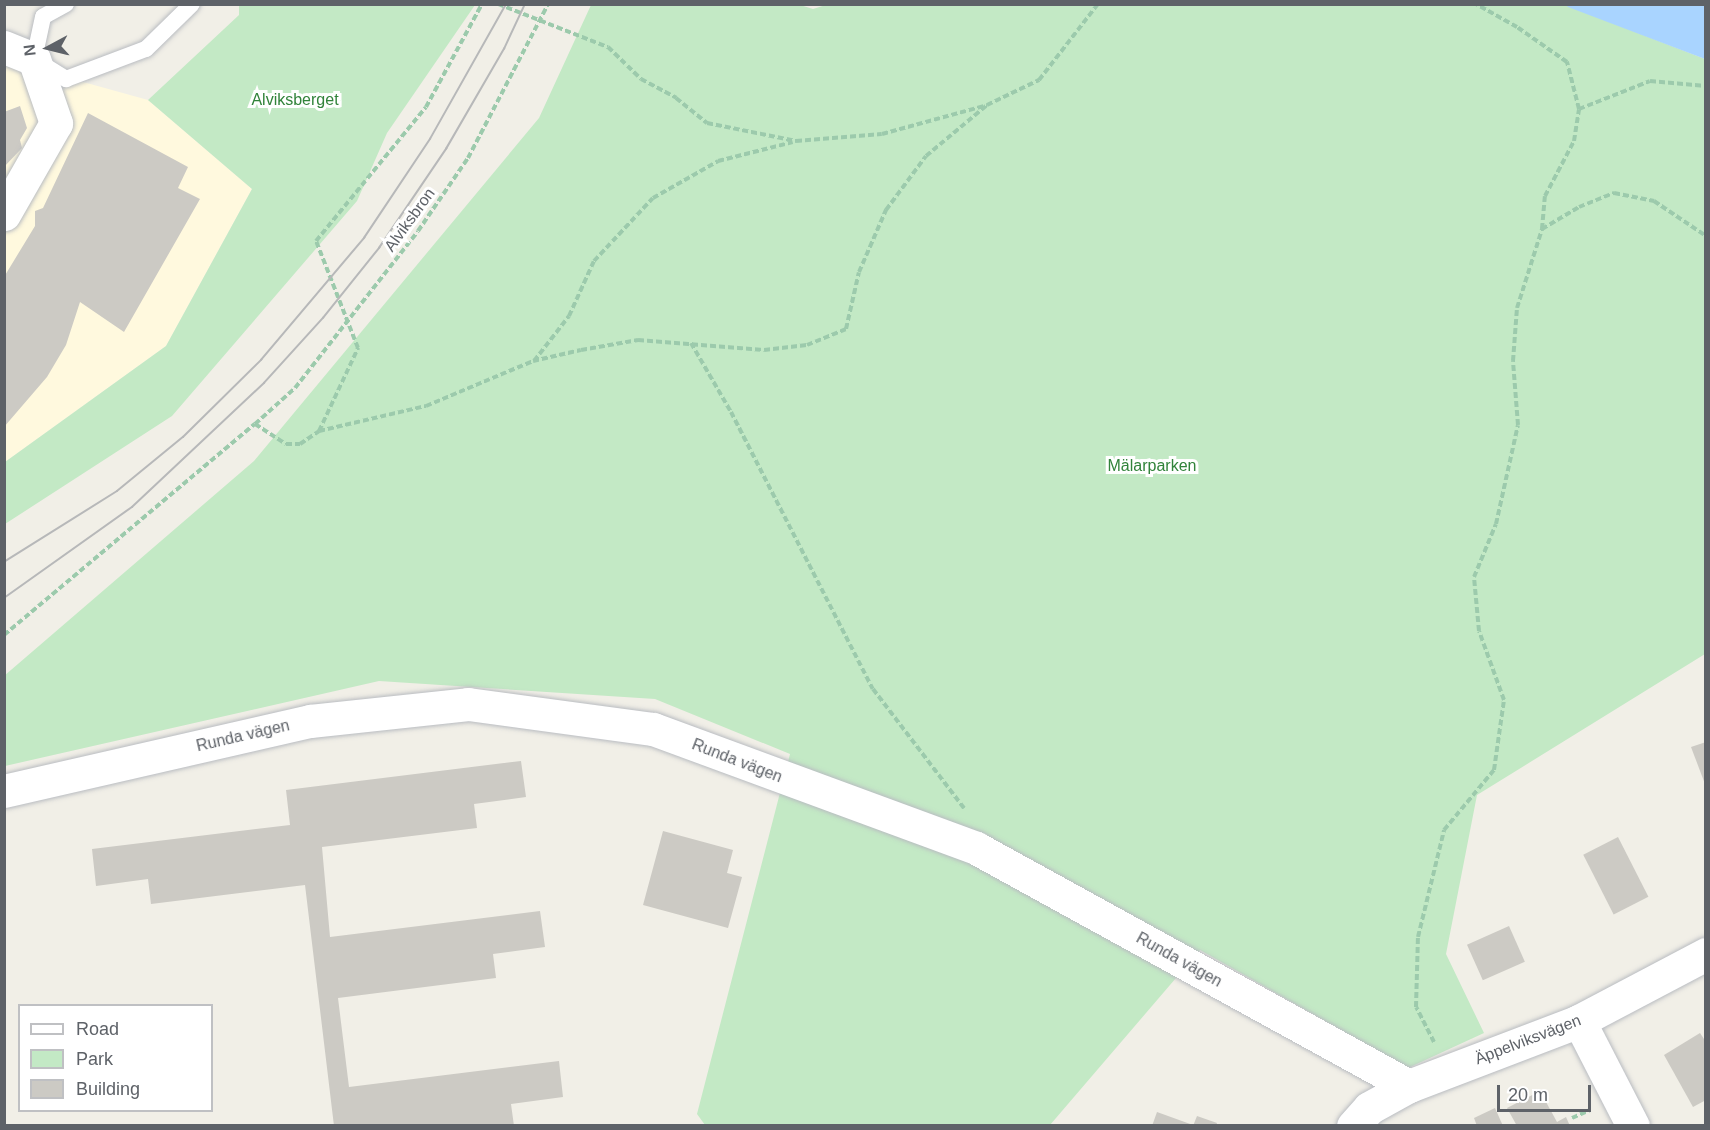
<!DOCTYPE html>
<meta charset="utf-8">
<style>
body{margin:0}
#map{position:relative;width:1710px;height:1130px;overflow:hidden;background:#f1efe7;font-family:Arial,sans-serif}
div>[style]{position:absolute}
[style*='--x']{left:calc(var(--x)*1px);top:calc(var(--y)*1px);width:calc(var(--w)*1px);rotate:calc(var(--a)*1deg)}
.commercial>*{inset:0;background:#fff9de}
.green>*{inset:0;background:#c3e9c5}
.water>*{inset:0;background:#a9d4ff}
.building>*{inset:0;background:#cccac4;transform-origin:0 0}
.path>*{height:4px;margin-top:-2px;transform-origin:0;background:repeating-linear-gradient(90deg,#9ccaac 0 6px,transparent 0 9px)}
.roads{filter:drop-shadow(0 0 2px #b9bcc1) drop-shadow(0 0 2px #b9bcc1)}
.lane>*{height:16px;margin:-8px;padding:0 8px;transform-origin:8px;border-radius:8px;background:#fff}
.street>*{height:33px;margin:-16.5px;padding:0 16.5px;transform-origin:16.5px;border-radius:16.5px;background:#fff}
.tram>*{height:1.5px;margin:-0.75px;padding:0 0.75px;transform-origin:0.75px;border-radius:0.75px;background:#b7b8b9}
.path-bridge>*{height:4px;margin-top:-2px;transform-origin:0;background:repeating-linear-gradient(90deg,#9ccaac 0 6px,transparent 0 9px)}
span{translate:-50% -50%;white-space:nowrap;text-align:center;line-height:1.15;-webkit-text-stroke:6px #fff;paint-order:stroke}
.park-label{font-size:16px;color:#31833a}
.street-label{font-size:16px;color:#5e6268}
.frame{position:absolute;inset:0;border:6px solid #5e6268;pointer-events:none}
.legend{position:absolute;left:18px;top:1004px;width:195px;height:108px;box-sizing:border-box;background:#fff;border:2px solid #bfc0c3;margin:0;padding:8px 10px;list-style:none;font-size:18px;color:#5e6268}
.legend li{display:flex;align-items:center;gap:12px;height:30px}
.legend b{width:30px;border:2px solid #bfc0c3}
.north{position:absolute;left:18px;top:18px;width:60px;height:60px;-webkit-text-stroke:4px #fff;paint-order:stroke;rotate:263deg;font-size:16px;font-weight:700;line-height:24px;text-align:center;color:#5e6268}
.north::after{content:'';display:block;margin:auto;width:21px;height:27px;background:#5e6268;clip-path:polygon(50% 0,100% 100%,50% 72%,0 100%)}
.scale{position:absolute;left:1497px;top:1085px;width:94px;height:27px;box-sizing:border-box;border:3px solid #5e6268;border-top:0;padding-left:8px;font-size:18px;line-height:21px;white-space:nowrap;color:#5e6268;-webkit-text-stroke:4px #fff;paint-order:stroke}
</style>
<div id="map">
<div class="commercial">
<div style="clip-path:polygon(4px 60px,148px 100px,252px 189px,166px 346px,5px 462px)"></div>
</div>
<div class="green">
<div style="clip-path:polygon(797px 4px,813px 9px,829px 4px,1566px 5px,1705px 59px,1705px 654px,1477px 795px,1446px 954px,1484px 1033px,1408px 1068px,1200px 950px,1050px 1125px,705px 1125px,697px 1114px,790px 754px,655px 699px,379px 681px,5px 766px,4px 676px,254px 461px,539px 118px,591px 5px)"></div>
<div style="clip-path:polygon(239px 5px,475px 5px,387px 133px,357px 201px,172px 416px,5px 524px,5px 462px,166px 346px,252px 189px,148px 100px,239px 15px)"></div>
</div>
<div class="water">
<div style="clip-path:polygon(1566px 5px,1705px 5px,1705px 59px,1568px 7px)"></div>
</div>
<div class="building">
<div style="clip-path:polygon(20px 106px,27px 128px,20px 140px,22px 148px,4px 167px,4px 112px)"></div>
<div style="clip-path:polygon(88px 113px,188px 167px,178px 188px,200px 199px,124px 332px,80px 302px,66px 345px,47px 377px,4px 427px,4px 277px,35px 226px,35px 211px,43px 208px)"></div>
<div style="clip-path:polygon(1706px 742px,1706px 784px,1705px 784px,1691px 747px)"></div>
<div style="clip-path:polygon(521px 761px,526px 797px,474px 804px,477px 828px,322px 847px,330px 937px,540px 911px,545px 947px,493px 954px,496px 978px,338px 998px,349px 1087px,559px 1061px,563px 1097px,511px 1104px,514px 1126px,334px 1126px,305px 885px,151px 904px,148px 879px,96px 886px,92px 849px,290px 825px,286px 790px)"></div>
<div style="clip-path:polygon(663px 831px,733px 850px,727px 873px,742px 877px,728px 928px,643px 905px)"></div>
<div style="left:1618px;top:837px;width:67px;height:39px;rotate:63deg"></div>
<div style="left:1509px;top:926px;width:39px;height:46px;rotate:66deg"></div>
<div style="clip-path:polygon(1700px 1033px,1706px 1042px,1706px 1100px,1693px 1107px,1664px 1055px)"></div>
<div style="clip-path:polygon(1540px 1091px,1557px 1122px,1566px 1117px,1570px 1126px,1517px 1126px,1507px 1108px)"></div>
<div style="clip-path:polygon(1495px 1108px,1503px 1126px,1477px 1126px,1474px 1118px)"></div>
<div style="clip-path:polygon(1157px 1112px,1193px 1125px,1193px 1126px,1152px 1126px)"></div>
<div style="clip-path:polygon(1197px 1116px,1217px 1123px,1216px 1126px,1193px 1126px)"></div>
</div>
<div class="path">
<div style="--x:498;--y:4;--w:118;--a:21.4"></div>
<div style="--x:608;--y:47;--w:46;--a:44.1"></div>
<div style="--x:641;--y:79;--w:40;--a:28"></div>
<div style="--x:676;--y:98;--w:40;--a:39"></div>
<div style="--x:707;--y:123;--w:91;--a:11.4"></div>
<div style="--x:796;--y:141;--w:86;--a:-4.7"></div>
<div style="--x:882;--y:134;--w:109;--a:-15.4"></div>
<div style="--x:987;--y:105;--w:58;--a:-25.7"></div>
<div style="--x:1039;--y:80;--w:96;--a:-52.2"></div>
<div style="--x:1579;--y:109;--w:76;--a:-21.5"></div>
<div style="--x:1650;--y:81;--w:56;--a:5.1"></div>
<div style="--x:1542;--y:229;--w:43;--a:-30.7"></div>
<div style="--x:1579;--y:207;--w:38;--a:-22"></div>
<div style="--x:1614;--y:193;--w:41;--a:11.3"></div>
<div style="--x:1654;--y:201;--w:63;--a:33.9"></div>
<div style="--x:691;--y:343;--w:80;--a:59.9"></div>
<div style="--x:731;--y:412;--w:311;--a:62.9"></div>
<div style="--x:873;--y:689;--w:150;--a:52.6"></div>
<div style="--x:534;--y:361;--w:57;--a:-52.1"></div>
<div style="--x:569;--y:316;--w:60;--a:-65.6"></div>
<div style="--x:594;--y:261;--w:86;--a:-46.9"></div>
<div style="--x:653;--y:198;--w:75;--a:-29.6"></div>
<div style="--x:718;--y:161;--w:77;--a:-14.2"></div>
<div style="--x:319;--y:431;--w:110;--a:-13.2"></div>
<div style="--x:426;--y:406;--w:116;--a:-22.8"></div>
<div style="--x:533;--y:361;--w:49;--a:-12.9"></div>
<div style="--x:581;--y:350;--w:58;--a:-10"></div>
<div style="--x:638;--y:340;--w:126;--a:4.5"></div>
<div style="--x:764;--y:350;--w:43;--a:-6.6"></div>
<div style="--x:807;--y:345;--w:42;--a:-22.3"></div>
<div style="--x:846;--y:329;--w:58;--a:-77.2"></div>
<div style="--x:859;--y:272;--w:68;--a:-66.5"></div>
<div style="--x:886;--y:210;--w:67;--a:-53.5"></div>
<div style="--x:926;--y:156;--w:80;--a:-39.9"></div>
<div style="--x:4;--y:635;--w:328;--a:-40.1"></div>
<div style="--x:255;--y:424;--w:37;--a:33"></div>
<div style="--x:286;--y:444;--w:14;--a:0"></div>
<div style="--x:300;--y:444;--w:23;--a:-34"></div>
<div style="--x:319;--y:431;--w:92;--a:-64.8"></div>
<div style="--x:358;--y:348;--w:115;--a:-111.4"></div>
<div style="--x:316;--y:241;--w:173;--a:-50.6"></div>
<div style="--x:426;--y:107;--w:117;--a:-61.5"></div>
<div style="--x:1434;--y:1042;--w:39;--a:-117"></div>
<div style="--x:1416;--y:1007;--w:70;--a:-88.4"></div>
<div style="--x:1418;--y:937;--w:110;--a:-76.3"></div>
<div style="--x:1444;--y:830;--w:78;--a:-50.2"></div>
<div style="--x:1494;--y:770;--w:71;--a:-81.9"></div>
<div style="--x:1504;--y:700;--w:73;--a:-109.9"></div>
<div style="--x:1479;--y:631;--w:54;--a:-95.3"></div>
<div style="--x:1474;--y:577;--w:57;--a:-67.5"></div>
<div style="--x:1496;--y:524;--w:101;--a:-77.5"></div>
<div style="--x:1518;--y:425;--w:64;--a:-94.5"></div>
<div style="--x:1513;--y:361;--w:53;--a:-85.7"></div>
<div style="--x:1517;--y:308;--w:83;--a:-72.4"></div>
<div style="--x:1542;--y:229;--w:33;--a:-85"></div>
<div style="--x:1545;--y:196;--w:62;--a:-62.2"></div>
<div style="--x:1574;--y:141;--w:32;--a:-81"></div>
<div style="--x:1579;--y:109;--w:49;--a:-104.3"></div>
<div style="--x:1567;--y:62;--w:61;--a:-145"></div>
<div style="--x:1517;--y:27;--w:47;--a:-150.7"></div>
<div style="--x:1572;--y:1118;--w:20;--a:-24"></div>
</div>
<div class="roads">
<div class="lane">
<div style="--x:66;--y:4;--w:26;--a:151"></div>
<div style="--x:43;--y:17;--w:43;--a:102.1"></div>
<div style="--x:34;--y:59;--w:38;--a:32"></div>
<div style="--x:66;--y:79;--w:85;--a:-20.6"></div>
<div style="--x:146;--y:49;--w:64;--a:-44.4"></div>
</div>
<div class="street">
<div style="--x:4;--y:47;--w:32;--a:22"></div>
<div style="--x:34;--y:59;--w:68;--a:71"></div>
<div style="--x:56;--y:123;--w:105;--a:119.7"></div>
<div style="--x:4;--y:791;--w:314;--a:-12.9"></div>
<div style="--x:310;--y:721;--w:159;--a:-6.1"></div>
<div style="--x:468;--y:704;--w:187;--a:7.7"></div>
<div style="--x:653;--y:729;--w:344;--a:20.2"></div>
<div style="--x:976;--y:848;--w:494;--a:28.8"></div>
<div style="--x:1579;--y:1021;--w:118;--a:62.8"></div>
<div style="--x:1353;--y:1126;--w:24;--a:-48"></div>
<div style="--x:1369;--y:1108;--w:46;--a:-28.8"></div>
<div style="--x:1409;--y:1086;--w:182;--a:-20.9"></div>
<div style="--x:1579;--y:1021;--w:144;--a:-27.8"></div>
</div>
</div>
<div class="tram">
<div style="--x:4;--y:562;--w:133;--a:-32.1"></div>
<div style="--x:117;--y:491;--w:85;--a:-39.3"></div>
<div style="--x:183;--y:437;--w:110;--a:-44.6"></div>
<div style="--x:261;--y:360;--w:160;--a:-49.8"></div>
<div style="--x:364;--y:238;--w:119;--a:-56.3"></div>
<div style="--x:430;--y:139;--w:155;--a:-60.6"></div>
<div style="--x:4;--y:598;--w:157;--a:-35.4"></div>
<div style="--x:132;--y:507;--w:181;--a:-43.2"></div>
<div style="--x:264;--y:383;--w:88;--a:-47.8"></div>
<div style="--x:323;--y:318;--w:90;--a:-51.3"></div>
<div style="--x:379;--y:248;--w:120;--a:-55.9"></div>
<div style="--x:446;--y:149;--w:116;--a:-59.9"></div>
<div style="--x:504;--y:49;--w:50;--a:-65"></div>
</div>
<div class="path-bridge">
<div style="--x:255;--y:424;--w:54;--a:-42"></div>
<div style="--x:295;--y:388;--w:199;--a:-51.9"></div>
<div style="--x:418;--y:231;--w:88;--a:-55.6"></div>
<div style="--x:468;--y:158;--w:174;--a:-62.5"></div>
</div>
<div class="park-label">
<span style="left:295px;top:100px">Alviksberget</span>
<span style="left:1152px;top:466px">Mälarparken</span>
</div>
<div class="street-label">
<span style="left:410px;top:220px;rotate:-54deg">Alviksbron</span>
<span style="left:243px;top:736px;rotate:-13deg">Runda vägen</span>
<span style="left:737px;top:761px;rotate:21deg">Runda vägen</span>
<span style="left:1179px;top:960px;rotate:29deg">Runda vägen</span>
<span style="left:1528px;top:1040px;rotate:-21deg">Äppelviksvägen</span>
</div>
<div class="frame"></div>
<ul class="legend">
<li><b style="height:8px;background:#fff"></b>Road</li>
<li><b style="height:16px;background:#c3e9c5"></b>Park</li>
<li><b style="height:16px;background:#cccac4"></b>Building</li>
</ul>
<div class="north">N</div>
<div class="scale">20 m</div>
</div>
